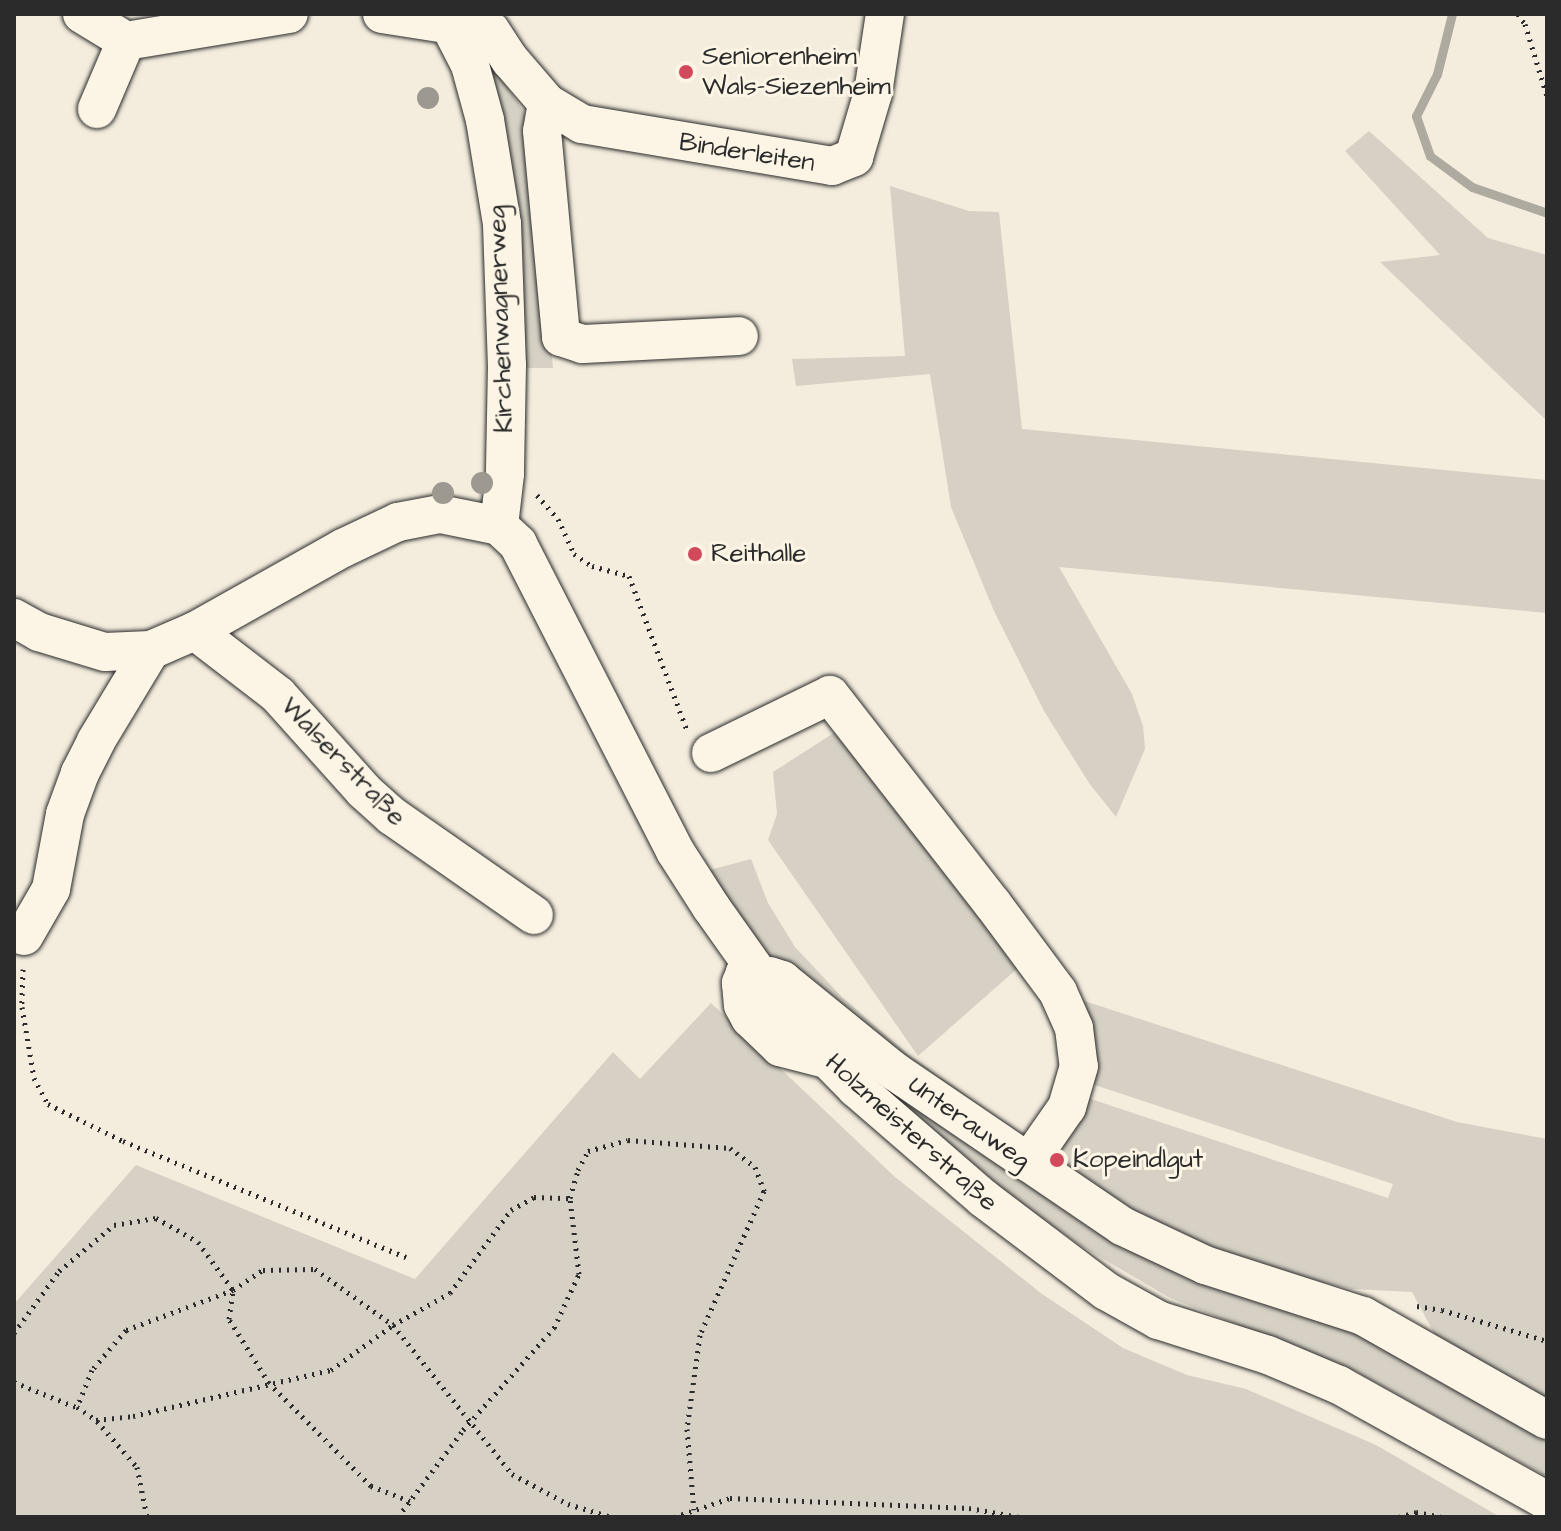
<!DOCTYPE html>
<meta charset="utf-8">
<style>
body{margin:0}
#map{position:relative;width:1561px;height:1531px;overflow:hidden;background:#f4edde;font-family:"Architects Daughter",sans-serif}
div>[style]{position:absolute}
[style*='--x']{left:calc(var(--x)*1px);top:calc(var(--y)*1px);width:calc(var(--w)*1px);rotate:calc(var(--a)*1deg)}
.green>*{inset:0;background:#d6d1c4}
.stream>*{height:9px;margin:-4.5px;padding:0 4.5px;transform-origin:4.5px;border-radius:4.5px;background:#afaaa0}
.path>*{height:5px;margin-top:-2.5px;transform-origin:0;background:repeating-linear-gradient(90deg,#2b2b2b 0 2px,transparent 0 8px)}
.roads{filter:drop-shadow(0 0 2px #2b2b2b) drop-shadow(0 0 2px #2b2b2b)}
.minor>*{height:38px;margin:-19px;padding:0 19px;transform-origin:19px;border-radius:19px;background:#fcf5e5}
.trees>*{width:22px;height:22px;margin:-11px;border-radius:50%;background:#9d9990}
.dots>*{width:22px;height:22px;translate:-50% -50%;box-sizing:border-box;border:4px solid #fcf5e5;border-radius:50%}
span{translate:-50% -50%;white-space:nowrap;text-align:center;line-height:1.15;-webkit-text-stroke:6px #fcf5e5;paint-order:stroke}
.poi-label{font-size:26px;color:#2b2b2b}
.left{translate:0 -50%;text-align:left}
.street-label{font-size:26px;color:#2b2b2b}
.frame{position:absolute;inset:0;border:16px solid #2b2b2b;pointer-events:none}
</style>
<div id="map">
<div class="green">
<div style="clip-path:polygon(474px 33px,531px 124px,553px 368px,517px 368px)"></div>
<div style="clip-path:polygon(1369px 131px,1488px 238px,1547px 255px,1547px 421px,1380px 262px,1440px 255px,1345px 151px)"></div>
<div style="clip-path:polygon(890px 186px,969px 211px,999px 212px,1022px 429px,1547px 480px,1547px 613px,1059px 567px,1132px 694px,1143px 726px,1145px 749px,1116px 817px,1089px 783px,1044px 711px,994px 611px,951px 507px,930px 374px,796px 386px,792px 359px,905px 356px)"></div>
<div style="clip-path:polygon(843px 727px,1018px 968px,918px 1056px,768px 840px,777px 814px,773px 772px)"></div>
<div style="clip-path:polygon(751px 859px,768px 903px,795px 947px,841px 996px,909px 1055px,1022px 1134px,1015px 1145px,786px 972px,754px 942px,706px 871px)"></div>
<div style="clip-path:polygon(1069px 996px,1457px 1122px,1547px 1139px,1547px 1399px,1435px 1335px,1412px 1292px,1352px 1289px,1321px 1282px,1162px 1232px,1049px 1168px,1079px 1095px,1388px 1198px,1393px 1184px,1083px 1081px)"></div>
<div style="clip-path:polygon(711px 1003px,895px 1177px,1042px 1294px,1123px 1348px,1187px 1375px,1246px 1389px,1376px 1445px,1500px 1517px,14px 1517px,14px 1304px,136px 1165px,415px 1279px,613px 1052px,640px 1079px)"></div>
<div style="clip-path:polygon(883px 1086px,1113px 1242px,1198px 1282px,1355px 1332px,1547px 1441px,1547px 1477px,1357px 1372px,1170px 1298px,1078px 1244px,994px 1184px)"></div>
</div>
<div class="stream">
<div style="--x:1452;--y:14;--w:62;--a:104"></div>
<div style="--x:1437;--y:74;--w:47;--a:116.6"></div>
<div style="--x:1416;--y:116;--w:42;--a:70.7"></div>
<div style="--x:1430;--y:156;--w:52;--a:36.4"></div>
<div style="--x:1472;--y:187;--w:79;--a:19.1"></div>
</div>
<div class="path">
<div style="--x:1518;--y:14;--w:12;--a:55"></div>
<div style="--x:1525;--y:24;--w:75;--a:73"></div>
<div style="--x:537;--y:495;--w:32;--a:49"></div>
<div style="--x:558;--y:519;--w:38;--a:65"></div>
<div style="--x:574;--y:554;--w:22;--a:34"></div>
<div style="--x:592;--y:566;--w:38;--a:15"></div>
<div style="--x:629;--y:576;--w:165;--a:69.4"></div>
<div style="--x:23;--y:969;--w:38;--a:92"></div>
<div style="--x:22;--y:1007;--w:72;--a:80.4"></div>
<div style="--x:34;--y:1078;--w:30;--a:62"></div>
<div style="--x:48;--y:1104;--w:84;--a:26.3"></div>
<div style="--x:123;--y:1141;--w:306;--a:22.3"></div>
<div style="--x:1417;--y:1306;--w:25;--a:9"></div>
<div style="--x:1442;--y:1310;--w:109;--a:16.4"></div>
<div style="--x:14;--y:1333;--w:77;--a:-54"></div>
<div style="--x:59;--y:1271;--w:72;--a:-39.9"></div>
<div style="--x:114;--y:1225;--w:43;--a:-9.5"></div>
<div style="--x:156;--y:1218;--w:48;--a:29.7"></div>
<div style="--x:198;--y:1242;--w:59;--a:53.9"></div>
<div style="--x:233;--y:1290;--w:114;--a:159.5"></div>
<div style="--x:126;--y:1330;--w:52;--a:130.4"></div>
<div style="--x:92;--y:1370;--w:40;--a:112"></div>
<div style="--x:77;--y:1407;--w:23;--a:34"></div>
<div style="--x:96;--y:1420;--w:37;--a:-6"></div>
<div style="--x:133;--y:1416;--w:203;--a:-13.1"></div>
<div style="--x:331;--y:1370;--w:77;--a:-36"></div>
<div style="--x:393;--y:1325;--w:65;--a:-29.3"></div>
<div style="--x:450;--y:1293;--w:103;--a:-53.7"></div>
<div style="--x:511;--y:1210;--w:26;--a:-29"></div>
<div style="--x:534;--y:1197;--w:36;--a:2"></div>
<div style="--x:14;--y:1382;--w:67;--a:22"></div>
<div style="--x:97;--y:1421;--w:61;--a:49"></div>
<div style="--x:137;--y:1467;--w:51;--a:78.7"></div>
<div style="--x:410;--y:1501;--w:42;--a:-159"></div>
<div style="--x:371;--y:1486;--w:145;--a:-134.7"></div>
<div style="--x:269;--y:1383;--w:75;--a:-122"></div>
<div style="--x:229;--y:1319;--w:29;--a:-82"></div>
<div style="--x:233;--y:1290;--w:36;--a:-34"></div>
<div style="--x:263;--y:1270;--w:52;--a:-1.1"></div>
<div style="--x:315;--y:1269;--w:96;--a:35.7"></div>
<div style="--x:393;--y:1325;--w:191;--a:51.4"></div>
<div style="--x:512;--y:1474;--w:64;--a:28.2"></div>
<div style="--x:568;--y:1504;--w:46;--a:16.5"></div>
<div style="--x:398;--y:1517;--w:109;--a:-53.2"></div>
<div style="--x:463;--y:1430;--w:137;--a:-48.3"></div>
<div style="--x:554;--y:1328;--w:60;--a:-65.2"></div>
<div style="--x:579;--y:1274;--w:77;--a:-96.8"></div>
<div style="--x:570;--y:1198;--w:29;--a:-74"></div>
<div style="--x:578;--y:1170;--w:21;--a:-62"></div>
<div style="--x:588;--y:1151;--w:41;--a:-15.4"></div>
<div style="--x:628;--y:1140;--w:102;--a:4.5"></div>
<div style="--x:730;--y:1148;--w:31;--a:37"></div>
<div style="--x:755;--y:1167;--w:26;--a:69"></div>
<div style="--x:764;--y:1191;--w:158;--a:114"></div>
<div style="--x:700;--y:1335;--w:95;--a:97.9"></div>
<div style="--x:687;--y:1429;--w:81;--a:85.1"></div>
<div style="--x:674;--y:1517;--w:59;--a:-18.7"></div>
<div style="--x:730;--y:1498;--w:239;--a:2.4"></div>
<div style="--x:969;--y:1508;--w:51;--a:10.2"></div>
<div style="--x:1399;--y:1517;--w:18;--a:-16"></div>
<div style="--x:1416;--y:1512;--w:25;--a:11"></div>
</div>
<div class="roads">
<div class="minor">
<div style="--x:82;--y:14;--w:52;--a:31.5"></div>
<div style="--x:126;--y:41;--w:165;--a:-9.4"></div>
<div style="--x:382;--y:14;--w:110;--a:8.9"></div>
<div style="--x:491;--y:31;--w:35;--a:57"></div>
<div style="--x:510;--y:60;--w:57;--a:49.3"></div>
<div style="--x:547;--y:103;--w:41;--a:31"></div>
<div style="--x:582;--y:124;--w:254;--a:9.5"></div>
<div style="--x:832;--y:166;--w:24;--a:-22"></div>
<div style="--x:854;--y:157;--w:67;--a:-73.5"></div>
<div style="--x:873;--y:93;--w:80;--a:-81.4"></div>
<div style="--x:449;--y:24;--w:46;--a:62.9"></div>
<div style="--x:470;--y:65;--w:57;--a:74.7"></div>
<div style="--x:485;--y:120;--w:105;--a:80.7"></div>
<div style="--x:502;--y:224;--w:141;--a:88"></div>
<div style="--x:507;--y:365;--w:109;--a:91.1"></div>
<div style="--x:505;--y:474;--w:52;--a:96.6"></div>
<div style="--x:547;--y:103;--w:28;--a:100"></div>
<div style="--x:542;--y:131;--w:207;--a:84.7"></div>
<div style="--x:561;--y:337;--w:23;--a:18"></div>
<div style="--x:583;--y:344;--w:156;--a:-2.9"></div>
<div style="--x:97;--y:109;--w:74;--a:-66.9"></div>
<div style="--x:499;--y:526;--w:26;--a:43"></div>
<div style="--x:518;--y:544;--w:345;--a:62.9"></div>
<div style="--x:675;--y:851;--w:67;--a:57.3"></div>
<div style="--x:711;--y:907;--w:147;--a:54.7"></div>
<div style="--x:796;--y:1027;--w:86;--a:45.5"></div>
<div style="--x:856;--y:1088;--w:168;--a:40.9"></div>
<div style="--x:983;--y:1198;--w:154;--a:37.1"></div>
<div style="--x:1106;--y:1291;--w:60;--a:29.1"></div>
<div style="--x:1158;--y:1320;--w:115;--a:17.7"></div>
<div style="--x:1268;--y:1355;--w:77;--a:22.9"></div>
<div style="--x:1339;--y:1385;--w:238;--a:29.1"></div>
<div style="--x:14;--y:618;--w:29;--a:29"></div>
<div style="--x:39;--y:632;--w:69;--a:16.9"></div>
<div style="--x:105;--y:652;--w:46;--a:-2.5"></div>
<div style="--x:151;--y:650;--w:48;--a:-23.4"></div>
<div style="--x:195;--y:631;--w:170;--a:-29.3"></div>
<div style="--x:343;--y:548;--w:61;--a:-25.3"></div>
<div style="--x:398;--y:522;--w:43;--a:-10.8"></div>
<div style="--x:440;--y:514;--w:60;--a:11.5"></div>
<div style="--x:195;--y:631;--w:105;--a:37.6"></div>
<div style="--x:278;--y:695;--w:129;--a:48.1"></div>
<div style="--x:364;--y:791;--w:38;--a:42"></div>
<div style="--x:392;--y:816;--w:173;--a:34.9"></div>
<div style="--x:711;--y:753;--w:132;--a:-26"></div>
<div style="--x:830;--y:695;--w:264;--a:52.1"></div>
<div style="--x:992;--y:903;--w:111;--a:53.4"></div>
<div style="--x:1058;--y:992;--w:39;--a:66"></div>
<div style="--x:1074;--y:1028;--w:38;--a:83"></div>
<div style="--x:1079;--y:1066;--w:43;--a:106.3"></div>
<div style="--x:1067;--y:1107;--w:68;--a:124.9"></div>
<div style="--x:24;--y:936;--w:54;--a:-60.1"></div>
<div style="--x:51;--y:889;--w:76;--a:-79.4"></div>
<div style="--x:65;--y:814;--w:44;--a:-69.9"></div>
<div style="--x:80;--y:773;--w:36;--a:-63"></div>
<div style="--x:96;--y:741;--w:106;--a:-58.9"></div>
<div style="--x:753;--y:970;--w:9;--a:159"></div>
<div style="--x:745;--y:973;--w:11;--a:112"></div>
<div style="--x:741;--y:983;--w:22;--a:85"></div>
<div style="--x:743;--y:1005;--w:15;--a:62"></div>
<div style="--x:750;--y:1018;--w:42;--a:44"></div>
<div style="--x:780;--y:1047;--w:43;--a:14.7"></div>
<div style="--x:770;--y:976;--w:13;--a:18"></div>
<div style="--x:782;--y:980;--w:144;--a:39.1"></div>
<div style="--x:894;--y:1071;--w:276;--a:34.2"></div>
<div style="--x:1122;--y:1226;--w:92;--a:25.2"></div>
<div style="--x:1205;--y:1265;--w:166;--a:17.9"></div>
<div style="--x:1363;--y:1316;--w:211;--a:29.5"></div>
</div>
</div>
<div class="trees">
<div style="left:428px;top:98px"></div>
<div style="left:482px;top:483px"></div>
<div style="left:443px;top:493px"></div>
</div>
<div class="dots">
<div style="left:686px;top:72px;background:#d1495b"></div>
<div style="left:695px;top:554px;background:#d1495b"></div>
<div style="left:1057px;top:1160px;background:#d1495b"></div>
</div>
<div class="poi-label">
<span class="left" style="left:702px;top:72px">Seniorenheim<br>Wals-Siezenheim</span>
<span class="left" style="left:711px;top:554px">Reithalle</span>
<span class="left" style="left:1073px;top:1160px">Kopeindlgut</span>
</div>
<div class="street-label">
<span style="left:747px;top:153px;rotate:9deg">Binderleiten</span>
<span style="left:501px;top:319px;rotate:-92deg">Kirchenwagnerweg</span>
<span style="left:343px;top:762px;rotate:46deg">Walserstraße</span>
<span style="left:969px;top:1123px;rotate:35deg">Unterauweg</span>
<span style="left:911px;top:1133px;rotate:42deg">Holzmeisterstraße</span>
</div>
<div class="frame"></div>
</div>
